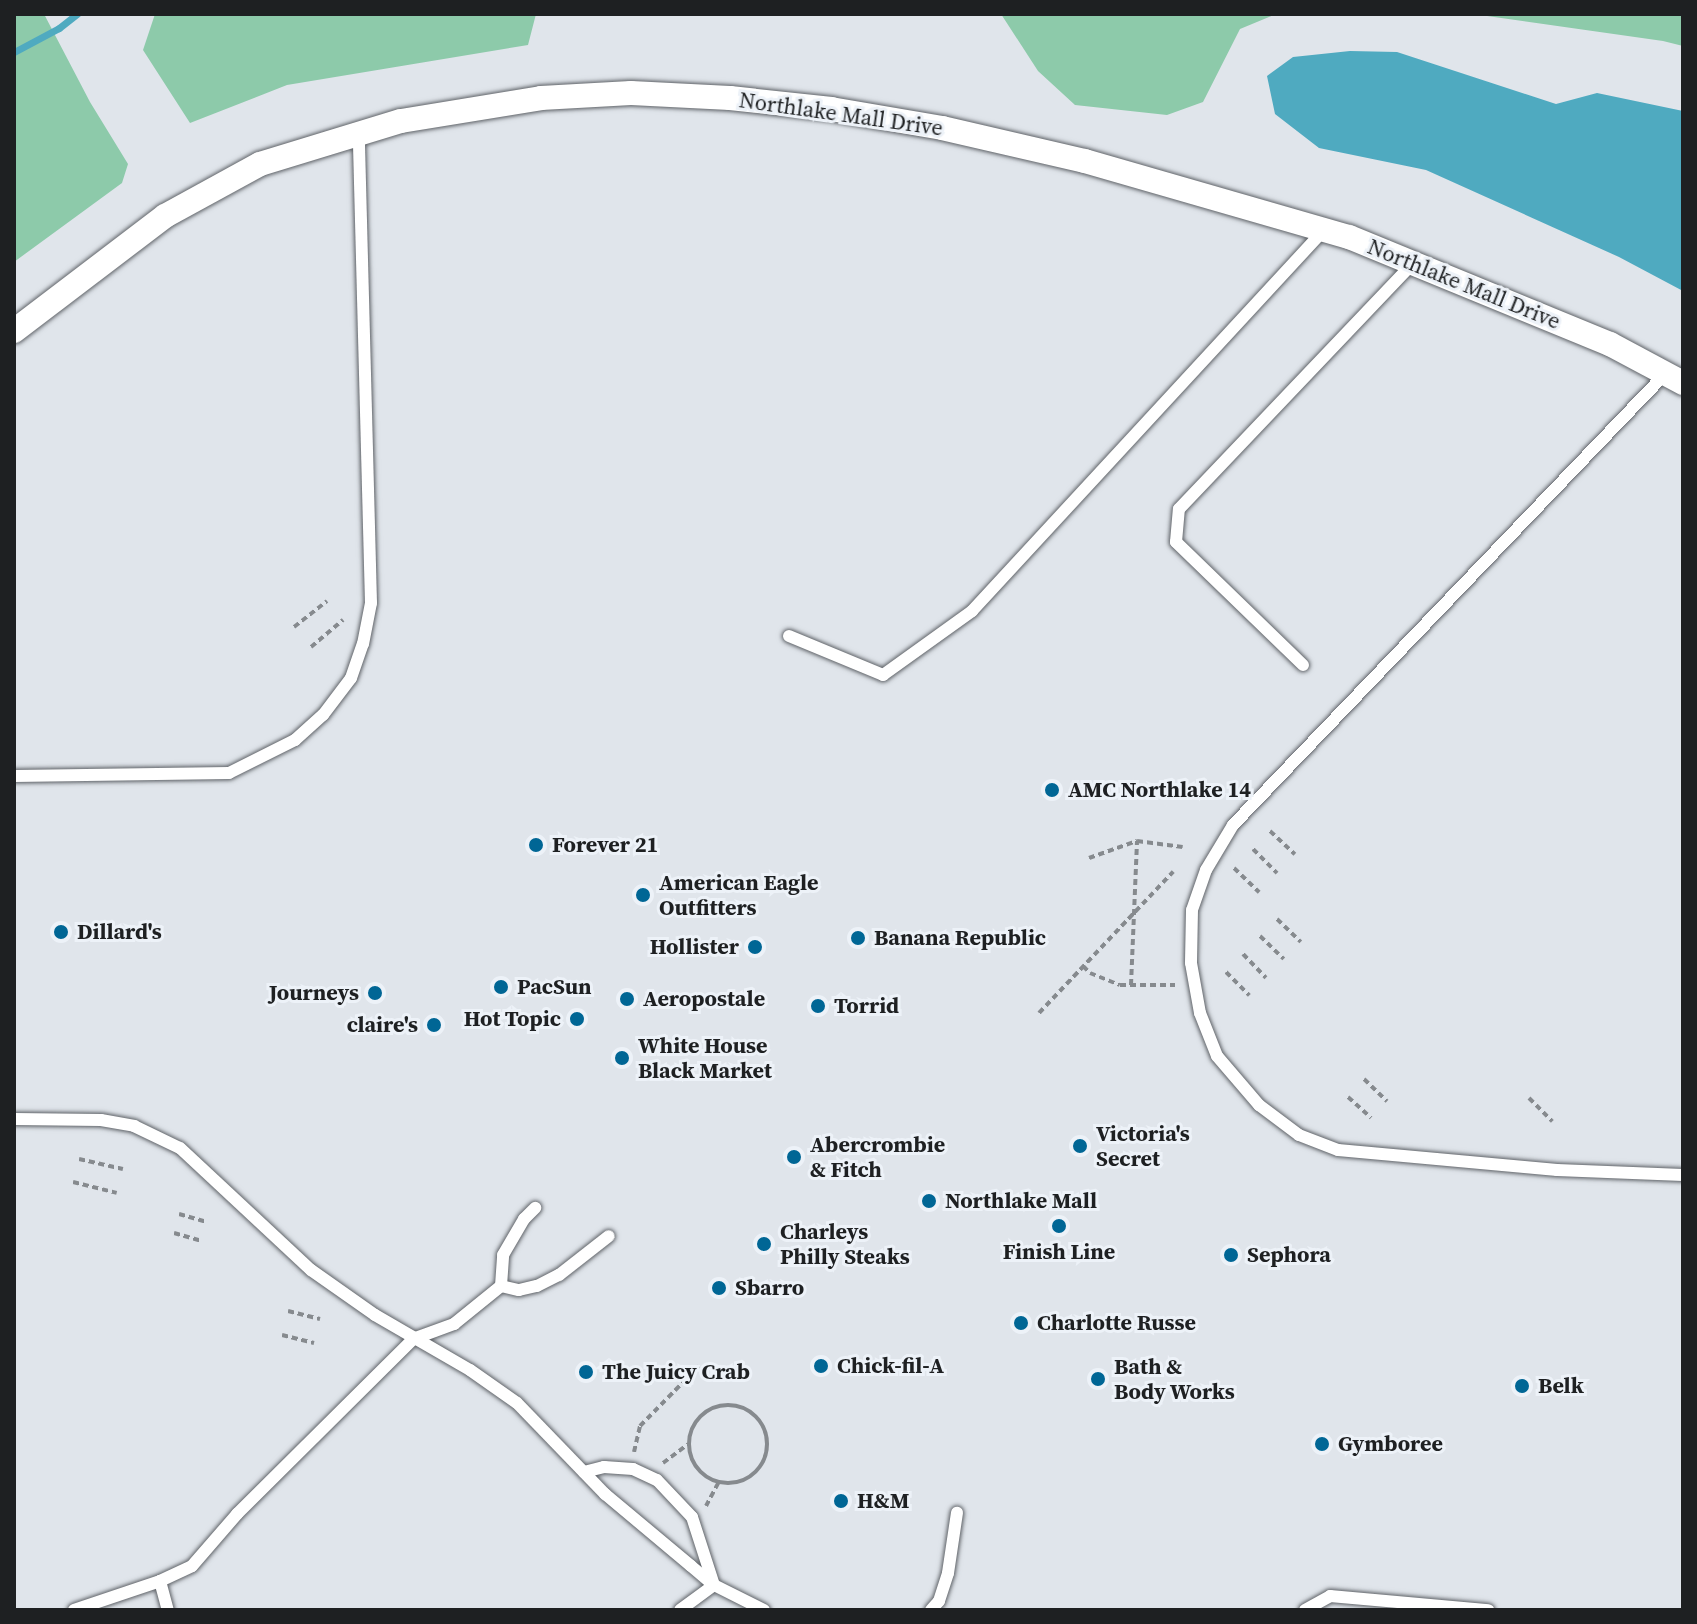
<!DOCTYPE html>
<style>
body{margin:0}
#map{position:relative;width:1697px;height:1624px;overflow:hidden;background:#e0e5eb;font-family:"Source Serif 4",serif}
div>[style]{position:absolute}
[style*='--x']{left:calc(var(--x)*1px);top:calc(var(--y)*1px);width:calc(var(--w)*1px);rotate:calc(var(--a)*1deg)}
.green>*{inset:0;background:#8dcaaa}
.water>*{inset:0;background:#4faac0}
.stream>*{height:7px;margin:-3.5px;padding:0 3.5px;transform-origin:3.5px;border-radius:3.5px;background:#4faac0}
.path>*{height:4px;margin-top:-2px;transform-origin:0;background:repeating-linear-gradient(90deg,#868a8e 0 6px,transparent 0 10px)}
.path>.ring{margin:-2px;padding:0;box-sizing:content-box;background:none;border:4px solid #868a8e;border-radius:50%}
.roads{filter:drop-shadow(0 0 2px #5f6368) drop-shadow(0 0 2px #5f6368)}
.service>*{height:12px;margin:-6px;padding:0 6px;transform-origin:6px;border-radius:6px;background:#fff}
.minor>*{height:24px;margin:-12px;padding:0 12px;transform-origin:12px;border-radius:12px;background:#fff}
.dots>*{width:22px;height:22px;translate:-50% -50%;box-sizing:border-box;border:4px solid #edf2f8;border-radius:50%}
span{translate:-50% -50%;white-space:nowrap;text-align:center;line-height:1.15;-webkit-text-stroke:6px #edf2f8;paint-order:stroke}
.street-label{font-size:22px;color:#1e2022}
.poi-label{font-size:22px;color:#1e2022;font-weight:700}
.left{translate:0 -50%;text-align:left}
.right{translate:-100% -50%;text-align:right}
.frame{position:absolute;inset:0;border:16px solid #1e2022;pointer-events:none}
</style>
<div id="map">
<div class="green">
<div style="clip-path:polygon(14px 14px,44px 14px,90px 102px,128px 164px,122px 183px,14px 262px)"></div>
<div style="clip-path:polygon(155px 14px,536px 14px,528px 45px,287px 85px,190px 123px,143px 50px)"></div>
<div style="clip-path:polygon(1001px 14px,1276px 14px,1240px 29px,1203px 102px,1167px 115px,1075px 105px,1038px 71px)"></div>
<div style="clip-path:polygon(1473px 14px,1683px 14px,1683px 46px,1663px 41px)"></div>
</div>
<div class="water">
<div style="clip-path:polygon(1350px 51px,1397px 52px,1556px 104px,1597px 93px,1683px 111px,1683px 291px,1619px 257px,1426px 170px,1319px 148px,1275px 114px,1267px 76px,1293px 57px)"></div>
</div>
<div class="stream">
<div style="--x:14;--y:52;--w:51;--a:-28.1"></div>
<div style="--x:59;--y:28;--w:23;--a:-38"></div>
</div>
<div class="path">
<div style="--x:294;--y:627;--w:42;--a:-38.2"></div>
<div style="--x:311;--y:647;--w:42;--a:-40.2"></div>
<div style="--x:1270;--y:831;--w:34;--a:43"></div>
<div style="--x:1253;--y:849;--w:34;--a:45"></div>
<div style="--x:1089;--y:858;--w:51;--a:-19.5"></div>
<div style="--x:1234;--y:868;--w:35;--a:44"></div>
<div style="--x:1277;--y:919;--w:33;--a:44"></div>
<div style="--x:1260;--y:936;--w:33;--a:44"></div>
<div style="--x:1243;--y:954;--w:33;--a:46"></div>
<div style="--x:1083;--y:966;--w:10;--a:45"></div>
<div style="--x:1090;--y:973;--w:32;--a:22"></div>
<div style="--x:1120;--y:985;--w:55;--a:0"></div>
<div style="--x:1226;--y:972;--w:33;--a:45"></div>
<div style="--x:1131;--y:985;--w:144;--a:-87.6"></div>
<div style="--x:1137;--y:841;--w:46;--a:7.4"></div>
<div style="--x:1039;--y:1013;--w:195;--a:-46.5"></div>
<div style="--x:1364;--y:1079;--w:32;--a:44"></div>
<div style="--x:1348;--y:1097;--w:31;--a:42"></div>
<div style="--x:1529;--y:1098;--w:33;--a:45"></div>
<div style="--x:79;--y:1159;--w:45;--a:12.8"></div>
<div style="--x:73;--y:1182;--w:45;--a:14"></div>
<div style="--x:179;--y:1214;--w:29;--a:16"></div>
<div style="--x:174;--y:1233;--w:29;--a:16"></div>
<div style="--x:288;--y:1311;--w:33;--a:14"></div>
<div style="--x:282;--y:1335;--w:33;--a:14"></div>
<div class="ring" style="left:689px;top:1405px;width:74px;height:74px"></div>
<div style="--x:634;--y:1452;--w:27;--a:-77"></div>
<div style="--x:640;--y:1426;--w:84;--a:-45.5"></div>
<div style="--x:663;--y:1463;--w:31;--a:-37"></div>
<div style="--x:706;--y:1506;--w:27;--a:-62"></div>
</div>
<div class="roads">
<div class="service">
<div style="--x:1666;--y:373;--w:626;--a:133.77"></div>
<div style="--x:1233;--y:825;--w:52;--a:121"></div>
<div style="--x:1206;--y:870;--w:42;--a:109.3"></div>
<div style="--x:1192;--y:910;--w:53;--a:91.1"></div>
<div style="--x:1191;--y:963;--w:51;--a:79.8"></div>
<div style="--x:1200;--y:1013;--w:46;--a:68.4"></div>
<div style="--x:1217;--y:1056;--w:65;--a:49.4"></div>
<div style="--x:1259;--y:1105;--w:50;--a:36.9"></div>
<div style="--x:1299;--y:1135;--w:42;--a:21"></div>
<div style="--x:1338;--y:1150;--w:220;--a:5.2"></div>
<div style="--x:1557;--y:1170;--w:126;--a:2.3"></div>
<div style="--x:789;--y:636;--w:102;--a:22.5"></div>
<div style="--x:883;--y:675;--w:110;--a:-35.7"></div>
<div style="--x:972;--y:611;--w:519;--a:-47.27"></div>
<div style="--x:1303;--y:665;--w:177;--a:-135.9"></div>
<div style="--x:1176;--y:542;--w:33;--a:-85"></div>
<div style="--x:1179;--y:509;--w:338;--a:-46.4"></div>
<div style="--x:14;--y:776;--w:215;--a:-0.8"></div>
<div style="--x:229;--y:773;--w:74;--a:-26.6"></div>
<div style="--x:295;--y:740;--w:38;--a:-42"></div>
<div style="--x:323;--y:715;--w:46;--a:-52.9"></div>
<div style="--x:351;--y:678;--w:36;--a:-71"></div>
<div style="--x:363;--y:644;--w:42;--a:-79"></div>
<div style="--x:371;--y:603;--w:470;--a:-91.5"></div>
<div style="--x:14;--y:1119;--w:87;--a:0.7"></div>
<div style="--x:101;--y:1120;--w:34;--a:10"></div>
<div style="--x:134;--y:1126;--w:51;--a:25.6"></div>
<div style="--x:180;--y:1148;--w:179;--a:43"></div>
<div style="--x:311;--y:1270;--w:78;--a:35.1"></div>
<div style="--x:375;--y:1315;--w:110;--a:30.1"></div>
<div style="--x:470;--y:1370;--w:57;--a:35.1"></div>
<div style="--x:517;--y:1403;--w:127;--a:46"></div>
<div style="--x:605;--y:1494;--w:112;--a:39.9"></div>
<div style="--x:691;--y:1566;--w:30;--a:40"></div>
<div style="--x:714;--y:1585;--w:56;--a:26.6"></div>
<div style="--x:501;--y:1286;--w:18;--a:13"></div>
<div style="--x:519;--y:1290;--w:18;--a:-13"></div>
<div style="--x:537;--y:1286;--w:25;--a:-27"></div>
<div style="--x:559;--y:1275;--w:63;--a:-38"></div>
<div style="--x:584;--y:1472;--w:21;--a:-14"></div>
<div style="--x:604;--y:1467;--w:29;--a:4"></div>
<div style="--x:633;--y:1469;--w:26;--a:25"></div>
<div style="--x:657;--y:1480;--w:51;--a:46.6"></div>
<div style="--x:692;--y:1517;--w:71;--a:72.1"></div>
<div style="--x:714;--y:1585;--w:42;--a:143.7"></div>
<div style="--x:160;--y:1581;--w:30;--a:75"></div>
<div style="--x:74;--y:1610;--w:91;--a:-18.6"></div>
<div style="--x:160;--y:1581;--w:35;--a:-25"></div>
<div style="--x:192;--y:1566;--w:69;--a:-49.1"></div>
<div style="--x:237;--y:1514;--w:248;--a:-44.8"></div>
<div style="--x:413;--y:1339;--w:44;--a:-20.1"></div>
<div style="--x:454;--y:1324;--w:60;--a:-39"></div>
<div style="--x:501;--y:1286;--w:31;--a:-86"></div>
<div style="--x:503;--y:1255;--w:42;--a:-59.7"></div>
<div style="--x:524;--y:1219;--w:16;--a:-45"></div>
<div style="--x:931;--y:1610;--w:12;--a:-48"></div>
<div style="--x:939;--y:1601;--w:29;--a:-72"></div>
<div style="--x:948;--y:1573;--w:61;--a:-81.5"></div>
<div style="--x:1305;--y:1610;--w:29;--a:-29"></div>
<div style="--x:1330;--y:1596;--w:159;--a:5.1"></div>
</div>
<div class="minor">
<div style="--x:14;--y:331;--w:190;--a:-37.3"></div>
<div style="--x:165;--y:216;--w:108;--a:-28.7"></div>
<div style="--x:260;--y:164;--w:147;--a:-17"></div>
<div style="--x:401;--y:121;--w:142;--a:-9.3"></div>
<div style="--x:541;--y:98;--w:90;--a:-3.2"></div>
<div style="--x:631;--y:93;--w:99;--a:2.9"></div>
<div style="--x:730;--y:98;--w:102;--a:6.2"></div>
<div style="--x:831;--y:109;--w:113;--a:9.7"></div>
<div style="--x:942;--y:128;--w:147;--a:13"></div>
<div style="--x:1085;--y:161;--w:275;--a:16.1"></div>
<div style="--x:1349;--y:237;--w:282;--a:22.3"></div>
<div style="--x:1610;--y:344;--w:83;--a:28.1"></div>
</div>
</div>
<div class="dots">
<div style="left:1052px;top:790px;background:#006695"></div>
<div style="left:536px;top:845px;background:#006695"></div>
<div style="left:643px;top:895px;background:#006695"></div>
<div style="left:61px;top:932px;background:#006695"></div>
<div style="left:858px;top:938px;background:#006695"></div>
<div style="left:755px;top:947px;background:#006695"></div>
<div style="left:501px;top:987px;background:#006695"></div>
<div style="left:375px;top:993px;background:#006695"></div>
<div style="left:627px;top:999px;background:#006695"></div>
<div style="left:818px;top:1006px;background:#006695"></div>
<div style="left:577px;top:1019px;background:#006695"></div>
<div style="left:434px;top:1025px;background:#006695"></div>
<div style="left:622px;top:1058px;background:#006695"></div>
<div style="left:1080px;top:1146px;background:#006695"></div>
<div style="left:794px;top:1157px;background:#006695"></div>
<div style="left:929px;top:1201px;background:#006695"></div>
<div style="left:1059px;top:1226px;background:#006695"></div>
<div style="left:764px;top:1244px;background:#006695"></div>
<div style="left:1231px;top:1255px;background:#006695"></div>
<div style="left:719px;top:1288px;background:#006695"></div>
<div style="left:1021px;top:1323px;background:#006695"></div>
<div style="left:821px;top:1366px;background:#006695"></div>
<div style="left:586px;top:1372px;background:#006695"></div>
<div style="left:1098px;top:1379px;background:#006695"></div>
<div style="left:1522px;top:1386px;background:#006695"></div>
<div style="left:1322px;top:1444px;background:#006695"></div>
<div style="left:841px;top:1501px;background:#006695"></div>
</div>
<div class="street-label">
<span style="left:841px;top:114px;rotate:8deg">Northlake Mall Drive</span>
<span style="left:1464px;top:284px;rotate:22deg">Northlake Mall Drive</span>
</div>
<div class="poi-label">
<span class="left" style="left:1068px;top:790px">AMC Northlake 14</span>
<span class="left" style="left:552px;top:845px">Forever 21</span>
<span class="left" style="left:659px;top:895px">American Eagle<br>Outfitters</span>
<span class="left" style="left:77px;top:932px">Dillard's</span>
<span class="left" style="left:874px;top:938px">Banana Republic</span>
<span class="right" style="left:739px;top:947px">Hollister</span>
<span class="left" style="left:517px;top:987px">PacSun</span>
<span class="right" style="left:359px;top:993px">Journeys</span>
<span class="left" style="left:643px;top:999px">Aeropostale</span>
<span class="left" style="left:834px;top:1006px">Torrid</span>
<span class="right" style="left:561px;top:1019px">Hot Topic</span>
<span class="right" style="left:418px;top:1025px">claire's</span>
<span class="left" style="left:638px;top:1058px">White House<br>Black Market</span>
<span class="left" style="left:1096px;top:1146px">Victoria's<br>Secret</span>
<span class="left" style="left:810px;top:1157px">Abercrombie<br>&amp; Fitch</span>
<span class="left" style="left:945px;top:1201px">Northlake Mall</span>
<span class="left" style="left:780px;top:1244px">Charleys<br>Philly Steaks</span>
<span style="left:1059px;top:1252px">Finish Line</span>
<span class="left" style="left:1247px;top:1255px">Sephora</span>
<span class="left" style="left:735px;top:1288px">Sbarro</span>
<span class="left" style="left:1037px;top:1323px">Charlotte Russe</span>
<span class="left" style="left:837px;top:1366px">Chick-fil-A</span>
<span class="left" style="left:1114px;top:1379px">Bath &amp;<br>Body Works</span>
<span class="left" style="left:602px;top:1372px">The Juicy Crab</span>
<span class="left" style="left:1538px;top:1386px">Belk</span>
<span class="left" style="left:1338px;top:1444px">Gymboree</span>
<span class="left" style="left:857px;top:1501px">H&amp;M</span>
</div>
<div class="frame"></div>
</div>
